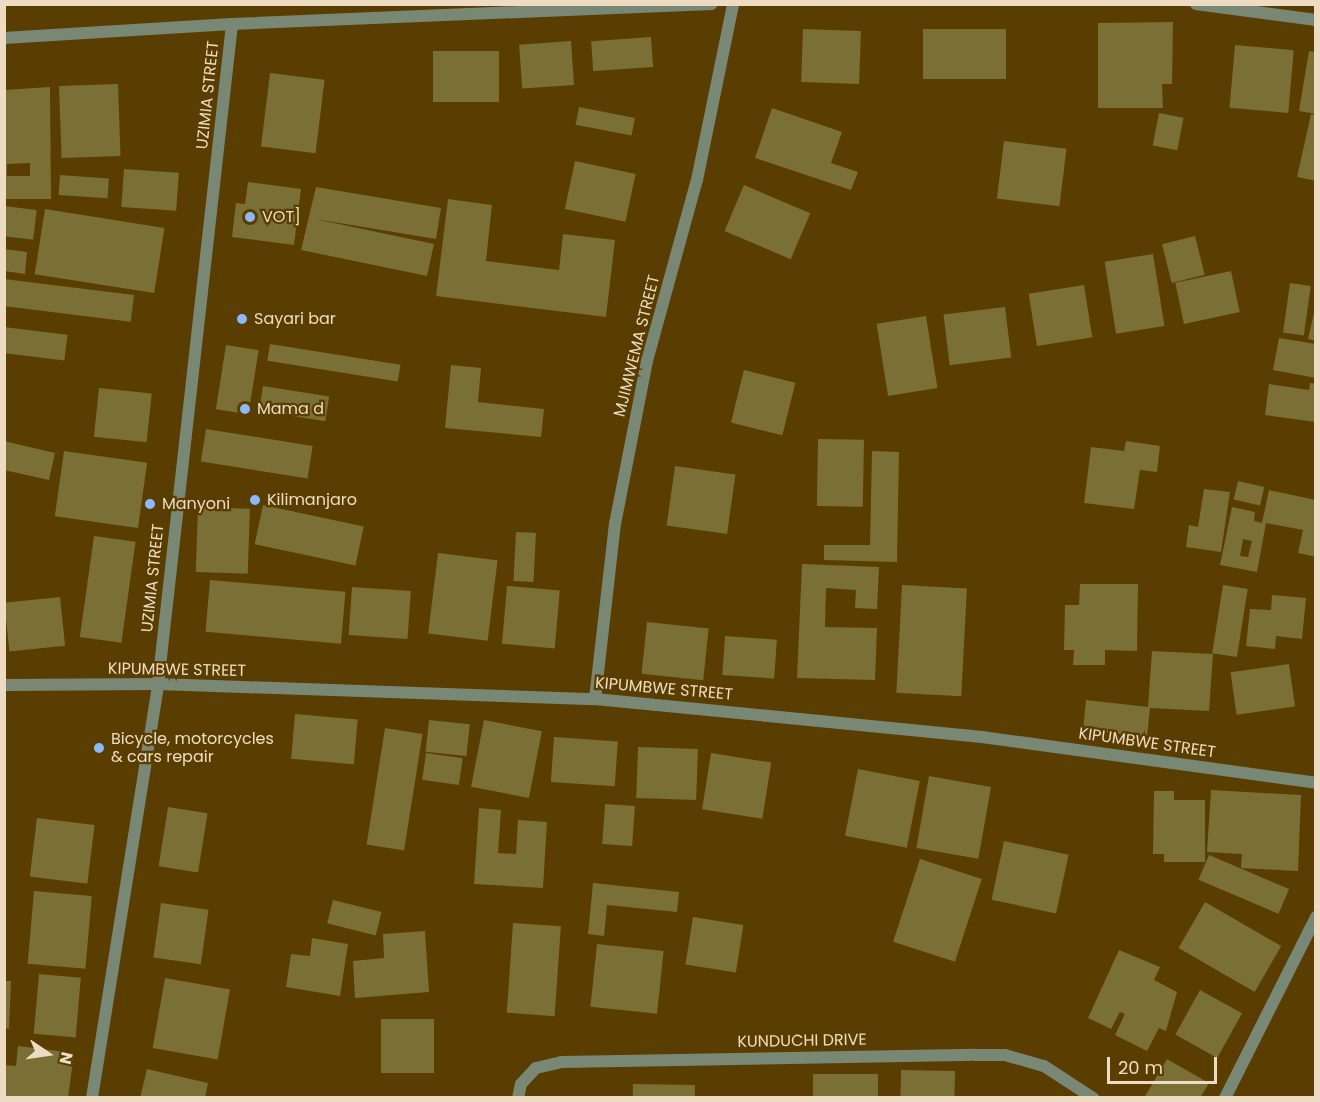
<!DOCTYPE html>
<style>
body{margin:0}
#map{position:relative;width:1320px;height:1102px;overflow:hidden;background:#5a3d00;font-family:Poppins,sans-serif}
div>[style]{position:absolute}
[style*='--x']{left:calc(var(--x)*1px);top:calc(var(--y)*1px);width:calc(var(--w)*1px);rotate:calc(var(--a)*1deg)}
.building>*{inset:0;background:#7a6f34;transform-origin:0 0}
.street>*{height:12px;margin:-6px;padding:0 6px;transform-origin:6px;border-radius:6px;background:#798874}
.dots>*{width:16px;height:16px;translate:-50% -50%;box-sizing:border-box;border:3px solid #5a3d00;border-radius:50%}
span{translate:-50% -50%;white-space:nowrap;text-align:center;line-height:1.15;-webkit-text-stroke:4.5px #5a3d00;paint-order:stroke}
.street-label{font-size:16px;color:#eddcc2}
.poi-label{font-size:16px;color:#eddcc2}
.left{translate:0 -50%;text-align:left}
.frame{position:absolute;inset:0;border:6px solid #eddcc2;pointer-events:none}
.north{position:absolute;left:18px;top:1024px;width:60px;height:60px;-webkit-text-stroke:4px #5a3d00;paint-order:stroke;rotate:103deg;font-size:16px;font-weight:700;line-height:24px;text-align:center;color:#eddcc2}
.north::after{content:'';display:block;margin:auto;width:21px;height:27px;background:#eddcc2;clip-path:polygon(50% 0,100% 100%,50% 72%,0 100%)}
.scale{position:absolute;left:1107px;top:1057px;width:110px;height:27px;box-sizing:border-box;border:3px solid #eddcc2;border-top:0;padding-left:8px;font-size:18px;line-height:21px;white-space:nowrap;color:#eddcc2;-webkit-text-stroke:4px #5a3d00;paint-order:stroke}
</style>
<div id="map">
<div class="building">
<div style="clip-path:polygon(1173px 22px,1172px 84px,1162px 84px,1163px 108px,1098px 108px,1098px 23px)"></div>
<div style="left:803px;top:29px;width:58px;height:53px;rotate:2deg"></div>
<div style="left:1006px;top:29px;width:50px;height:83px;rotate:90deg"></div>
<div style="left:651px;top:37px;width:30px;height:60px;rotate:86deg"></div>
<div style="left:571px;top:41px;width:44px;height:52px;rotate:86deg"></div>
<div style="left:1235px;top:45px;width:59px;height:63px;rotate:5deg"></div>
<div style="left:499px;top:51px;width:51px;height:66px;rotate:90deg"></div>
<div style="clip-path:polygon(1309px 51px,1316px 52px,1316px 114px,1299px 111px)"></div>
<div style="left:270px;top:73px;width:55px;height:74px;rotate:7deg"></div>
<div style="left:118px;top:84px;width:72px;height:59px;rotate:88deg"></div>
<div style="clip-path:polygon(evenodd,50px 87px,51px 199px,4px 199px,4px 90px,50px 87px,30px 163px,30px 176px,7px 176px,7px 164px,30px 163px)"></div>
<div style="left:579px;top:107px;width:57px;height:18px;rotate:11deg"></div>
<div style="clip-path:polygon(772px 108px,842px 132px,831px 163px,858px 172px,851px 190px,755px 158px)"></div>
<div style="left:1159px;top:113px;width:25px;height:33px;rotate:11deg"></div>
<div style="clip-path:polygon(1311px 114px,1316px 115px,1316px 181px,1297px 177px)"></div>
<div style="left:1004px;top:141px;width:63px;height:58px;rotate:7deg"></div>
<div style="left:575px;top:161px;width:62px;height:49px;rotate:12deg"></div>
<div style="left:124px;top:169px;width:55px;height:38px;rotate:4deg"></div>
<div style="left:60px;top:175px;width:49px;height:20px;rotate:4deg"></div>
<div style="clip-path:polygon(248px 182px,301px 189px,294px 245px,232px 237px,236px 203px,245px 204px)"></div>
<div style="left:744px;top:185px;width:72px;height:50px;rotate:23deg"></div>
<div style="clip-path:polygon(316px 187px,441px 208px,436px 239px,315px 219px,434px 244px,427px 276px,301px 250px)"></div>
<div style="clip-path:polygon(448px 199px,492px 205px,486px 261px,559px 270px,563px 234px,615px 240px,606px 317px,436px 296px)"></div>
<div style="left:4px;top:206px;width:33px;height:30px;rotate:7deg"></div>
<div style="left:45px;top:209px;width:121px;height:66px;rotate:9deg"></div>
<div style="left:1195px;top:236px;width:40px;height:34px;rotate:76deg"></div>
<div style="clip-path:polygon(4px 249px,27px 252px,25px 274px,4px 271px)"></div>
<div style="left:1153px;top:254px;width:73px;height:49px;rotate:81deg"></div>
<div style="left:1231px;top:271px;width:42px;height:57px;rotate:78deg"></div>
<div style="left:4px;top:279px;width:131px;height:27px;rotate:7deg"></div>
<div style="left:1290px;top:283px;width:21px;height:50px;rotate:8deg"></div>
<div style="left:1084px;top:285px;width:53px;height:56px;rotate:81deg"></div>
<div style="clip-path:polygon(1316px 304px,1316px 341px,1308px 339px)"></div>
<div style="left:1005px;top:307px;width:51px;height:62px;rotate:83deg"></div>
<div style="left:926px;top:316px;width:73px;height:50px;rotate:81deg"></div>
<div style="left:4px;top:327px;width:64px;height:26px;rotate:7deg"></div>
<div style="clip-path:polygon(1279px 338px,1316px 344px,1316px 378px,1273px 370px)"></div>
<div style="left:270px;top:344px;width:132px;height:17px;rotate:9deg"></div>
<div style="left:226px;top:345px;width:33px;height:65px;rotate:9deg"></div>
<div style="clip-path:polygon(451px 365px,481px 368px,478px 402px,544px 409px,541px 437px,445px 428px)"></div>
<div style="left:744px;top:370px;width:53px;height:54px;rotate:14deg"></div>
<div style="clip-path:polygon(1310px 383px,1316px 384px,1316px 422px,1265px 415px,1269px 384px,1309px 390px)"></div>
<div style="left:263px;top:386px;width:67px;height:25px;rotate:9deg"></div>
<div style="left:99px;top:388px;width:53px;height:49px;rotate:6deg"></div>
<div style="left:206px;top:429px;width:108px;height:33px;rotate:9deg"></div>
<div style="left:818px;top:439px;width:46px;height:67px;rotate:1deg"></div>
<div style="clip-path:polygon(4px 441px,55px 453px,49px 480px,4px 470px)"></div>
<div style="clip-path:polygon(1126px 441px,1160px 446px,1157px 472px,1140px 470px,1134px 509px,1084px 503px,1091px 447px,1124px 451px)"></div>
<div style="left:64px;top:451px;width:84px;height:66px;rotate:8deg"></div>
<div style="clip-path:polygon(872px 451px,899px 452px,897px 562px,824px 560px,824px 545px,870px 545px)"></div>
<div style="left:675px;top:466px;width:61px;height:60px;rotate:8deg"></div>
<div style="left:1238px;top:481px;width:27px;height:19px;rotate:13deg"></div>
<div style="clip-path:polygon(1204px 489px,1230px 492px,1221px 552px,1186px 547px,1189px 525px,1198px 527px)"></div>
<div style="clip-path:polygon(evenodd,1269px 490px,1316px 500px,1316px 557px,1298px 553px,1303px 530px,1266px 523px,1257px 572px,1220px 565px,1232px 507px,1255px 512px,1254px 521px,1262px 523px,1269px 490px,1243px 539px,1252px 541px,1248px 557px,1240px 556px,1243px 539px)"></div>
<div style="left:263px;top:505px;width:103px;height:40px;rotate:12deg"></div>
<div style="left:198px;top:507px;width:52px;height:65px;rotate:2deg"></div>
<div style="left:516px;top:532px;width:20px;height:49px;rotate:3deg"></div>
<div style="left:94px;top:536px;width:42px;height:102px;rotate:8deg"></div>
<div style="left:438px;top:553px;width:60px;height:81px;rotate:7deg"></div>
<div style="clip-path:polygon(802px 564px,879px 567px,877px 609px,855px 608px,856px 590px,826px 588px,825px 627px,877px 628px,875px 680px,797px 678px)"></div>
<div style="left:210px;top:580px;width:136px;height:52px;rotate:5deg"></div>
<div style="clip-path:polygon(1080px 584px,1138px 584px,1137px 651px,1105px 650px,1105px 665px,1073px 665px,1074px 650px,1064px 650px,1065px 605px,1079px 605px)"></div>
<div style="left:902px;top:585px;width:65px;height:108px;rotate:3deg"></div>
<div style="left:1223px;top:585px;width:25px;height:69px;rotate:9deg"></div>
<div style="left:507px;top:586px;width:53px;height:58px;rotate:5deg"></div>
<div style="left:352px;top:587px;width:59px;height:48px;rotate:4deg"></div>
<div style="clip-path:polygon(1272px 595px,1306px 598px,1302px 639px,1276px 636px,1275px 649px,1246px 646px,1250px 609px,1271px 610px)"></div>
<div style="left:60px;top:597px;width:49px;height:56px;rotate:84deg"></div>
<div style="left:647px;top:622px;width:62px;height:52px;rotate:6deg"></div>
<div style="left:725px;top:636px;width:52px;height:39px;rotate:4deg"></div>
<div style="clip-path:polygon(1152px 651px,1213px 654px,1209px 711px,1150px 708px,1147px 737px,1083px 730px,1086px 700px,1148px 707px)"></div>
<div style="left:1289px;top:664px;width:43px;height:59px;rotate:82deg"></div>
<div style="left:295px;top:714px;width:63px;height:45px;rotate:5deg"></div>
<div style="left:429px;top:720px;width:41px;height:32px;rotate:6deg"></div>
<div style="left:484px;top:720px;width:59px;height:68px;rotate:11deg"></div>
<div style="left:385px;top:728px;width:38px;height:118px;rotate:9deg"></div>
<div style="left:554px;top:737px;width:64px;height:45px;rotate:4deg"></div>
<div style="left:638px;top:747px;width:60px;height:51px;rotate:2deg"></div>
<div style="left:426px;top:753px;width:37px;height:27px;rotate:8deg"></div>
<div style="left:711px;top:753px;width:61px;height:57px;rotate:9deg"></div>
<div style="left:858px;top:769px;width:63px;height:68px;rotate:11deg"></div>
<div style="left:929px;top:776px;width:63px;height:73px;rotate:10deg"></div>
<div style="clip-path:polygon(1211px 790px,1301px 795px,1298px 871px,1241px 868px,1242px 854px,1207px 852px)"></div>
<div style="clip-path:polygon(1154px 791px,1174px 791px,1174px 800px,1205px 800px,1205px 862px,1164px 862px,1164px 854px,1153px 854px)"></div>
<div style="left:605px;top:804px;width:30px;height:40px;rotate:4deg"></div>
<div style="left:168px;top:807px;width:40px;height:60px;rotate:9deg"></div>
<div style="clip-path:polygon(479px 808px,501px 810px,498px 853px,516px 854px,518px 820px,547px 822px,543px 888px,474px 884px)"></div>
<div style="left:37px;top:818px;width:58px;height:59px;rotate:7deg"></div>
<div style="left:1004px;top:841px;width:66px;height:60px;rotate:12deg"></div>
<div style="left:1209px;top:855px;width:87px;height:27px;rotate:23deg"></div>
<div style="left:920px;top:859px;width:65px;height:87px;rotate:18deg"></div>
<div style="clip-path:polygon(593px 883px,679px 892px,677px 912px,607px 905px,604px 936px,588px 934px)"></div>
<div style="left:34px;top:891px;width:58px;height:73px;rotate:5deg"></div>
<div style="left:333px;top:900px;width:50px;height:24px;rotate:14deg"></div>
<div style="left:1205px;top:902px;width:88px;height:53px;rotate:30deg"></div>
<div style="left:161px;top:903px;width:48px;height:55px;rotate:8deg"></div>
<div style="left:693px;top:917px;width:51px;height:48px;rotate:9deg"></div>
<div style="left:513px;top:923px;width:48px;height:90px;rotate:4deg"></div>
<div style="clip-path:polygon(425px 931px,429px 992px,355px 998px,353px 961px,384px 958px,383px 934px)"></div>
<div style="clip-path:polygon(312px 938px,348px 944px,340px 996px,286px 987px,291px 954px,310px 956px)"></div>
<div style="left:597px;top:944px;width:67px;height:63px;rotate:6deg"></div>
<div style="clip-path:polygon(1119px 950px,1160px 967px,1154px 980px,1177px 992px,1166px 1031px,1159px 1028px,1147px 1051px,1115px 1035px,1125px 1014px,1120px 1012px,1111px 1029px,1088px 1018px)"></div>
<div style="left:39px;top:974px;width:42px;height:60px;rotate:5deg"></div>
<div style="left:165px;top:978px;width:66px;height:71px;rotate:10deg"></div>
<div style="clip-path:polygon(4px 981px,11px 981px,9px 1029px,4px 1028px)"></div>
<div style="left:1200px;top:990px;width:48px;height:51px;rotate:29deg"></div>
<div style="left:381px;top:1019px;width:53px;height:54px"></div>
<div style="clip-path:polygon(18px 1046px,74px 1053px,68px 1098px,4px 1098px,4px 1065px,16px 1066px)"></div>
<div style="clip-path:polygon(1167px 1059px,1209px 1083px,1200px 1098px,1144px 1098px)"></div>
<div style="clip-path:polygon(147px 1069px,208px 1083px,205px 1098px,140px 1098px)"></div>
<div style="left:901px;top:1070px;width:54px;height:28px;rotate:1deg"></div>
<div style="left:813px;top:1074px;width:65px;height:24px"></div>
<div style="left:633px;top:1084px;width:62px;height:14px;rotate:1deg"></div>
</div>
<div class="street">
<div style="--x:1196;--y:4;--w:121;--a:7.6"></div>
<div style="--x:4;--y:38;--w:228;--a:-3.5"></div>
<div style="--x:232;--y:24;--w:480;--a:-2.4"></div>
<div style="--x:4;--y:685;--w:154;--a:-0.4"></div>
<div style="--x:158;--y:684;--w:437;--a:2"></div>
<div style="--x:595;--y:699;--w:389;--a:5.6"></div>
<div style="--x:982;--y:737;--w:337;--a:7.8"></div>
<div style="--x:595;--y:699;--w:176;--a:-83.5"></div>
<div style="--x:615;--y:524;--w:166;--a:-78.9"></div>
<div style="--x:647;--y:361;--w:188;--a:-74.6"></div>
<div style="--x:697;--y:180;--w:180;--a:-78.4"></div>
<div style="--x:92;--y:1098;--w:419;--a:-80.9"></div>
<div style="--x:158;--y:684;--w:664;--a:-83.6"></div>
<div style="--x:518;--y:1098;--w:14;--a:-78"></div>
<div style="--x:521;--y:1084;--w:22;--a:-47"></div>
<div style="--x:536;--y:1068;--w:27;--a:-13"></div>
<div style="--x:562;--y:1062;--w:414;--a:-1"></div>
<div style="--x:976;--y:1055;--w:29;--a:0"></div>
<div style="--x:1005;--y:1055;--w:41;--a:15.8"></div>
<div style="--x:1044;--y:1066;--w:59;--a:33.1"></div>
<div style="--x:1225;--y:1098;--w:203;--a:-63.3"></div>
</div>
<div class="dots">
<div style="left:250px;top:217px;background:#8cb9fc"></div>
<div style="left:242px;top:319px;background:#8cb9fc"></div>
<div style="left:245px;top:409px;background:#8cb9fc"></div>
<div style="left:255px;top:500px;background:#8cb9fc"></div>
<div style="left:150px;top:504px;background:#8cb9fc"></div>
<div style="left:99px;top:748px;background:#8cb9fc"></div>
</div>
<div class="street-label">
<span style="left:208px;top:95px;rotate:-84deg">UZIMIA STREET</span>
<span style="left:637px;top:346px;rotate:-76deg">MJIMWEMA STREET</span>
<span style="left:153px;top:578px;rotate:-84deg">UZIMIA STREET</span>
<span style="left:177px;top:670px;rotate:1deg">KIPUMBWE STREET</span>
<span style="left:664px;top:689px;rotate:5deg">KIPUMBWE STREET</span>
<span style="left:1147px;top:743px;rotate:8deg">KIPUMBWE STREET</span>
<span style="left:802px;top:1041px;rotate:-1deg">KUNDUCHI DRIVE</span>
</div>
<div class="poi-label">
<span class="left" style="left:262px;top:217px">VOT]</span>
<span class="left" style="left:254px;top:319px">Sayari bar</span>
<span class="left" style="left:257px;top:409px">Mama d</span>
<span class="left" style="left:267px;top:500px">Kilimanjaro</span>
<span class="left" style="left:162px;top:504px">Manyoni</span>
<span class="left" style="left:111px;top:748px">Bicycle, motorcycles<br>&amp; cars repair</span>
</div>
<div class="frame"></div>
<div class="north">N</div>
<div class="scale">20 m</div>
</div>
